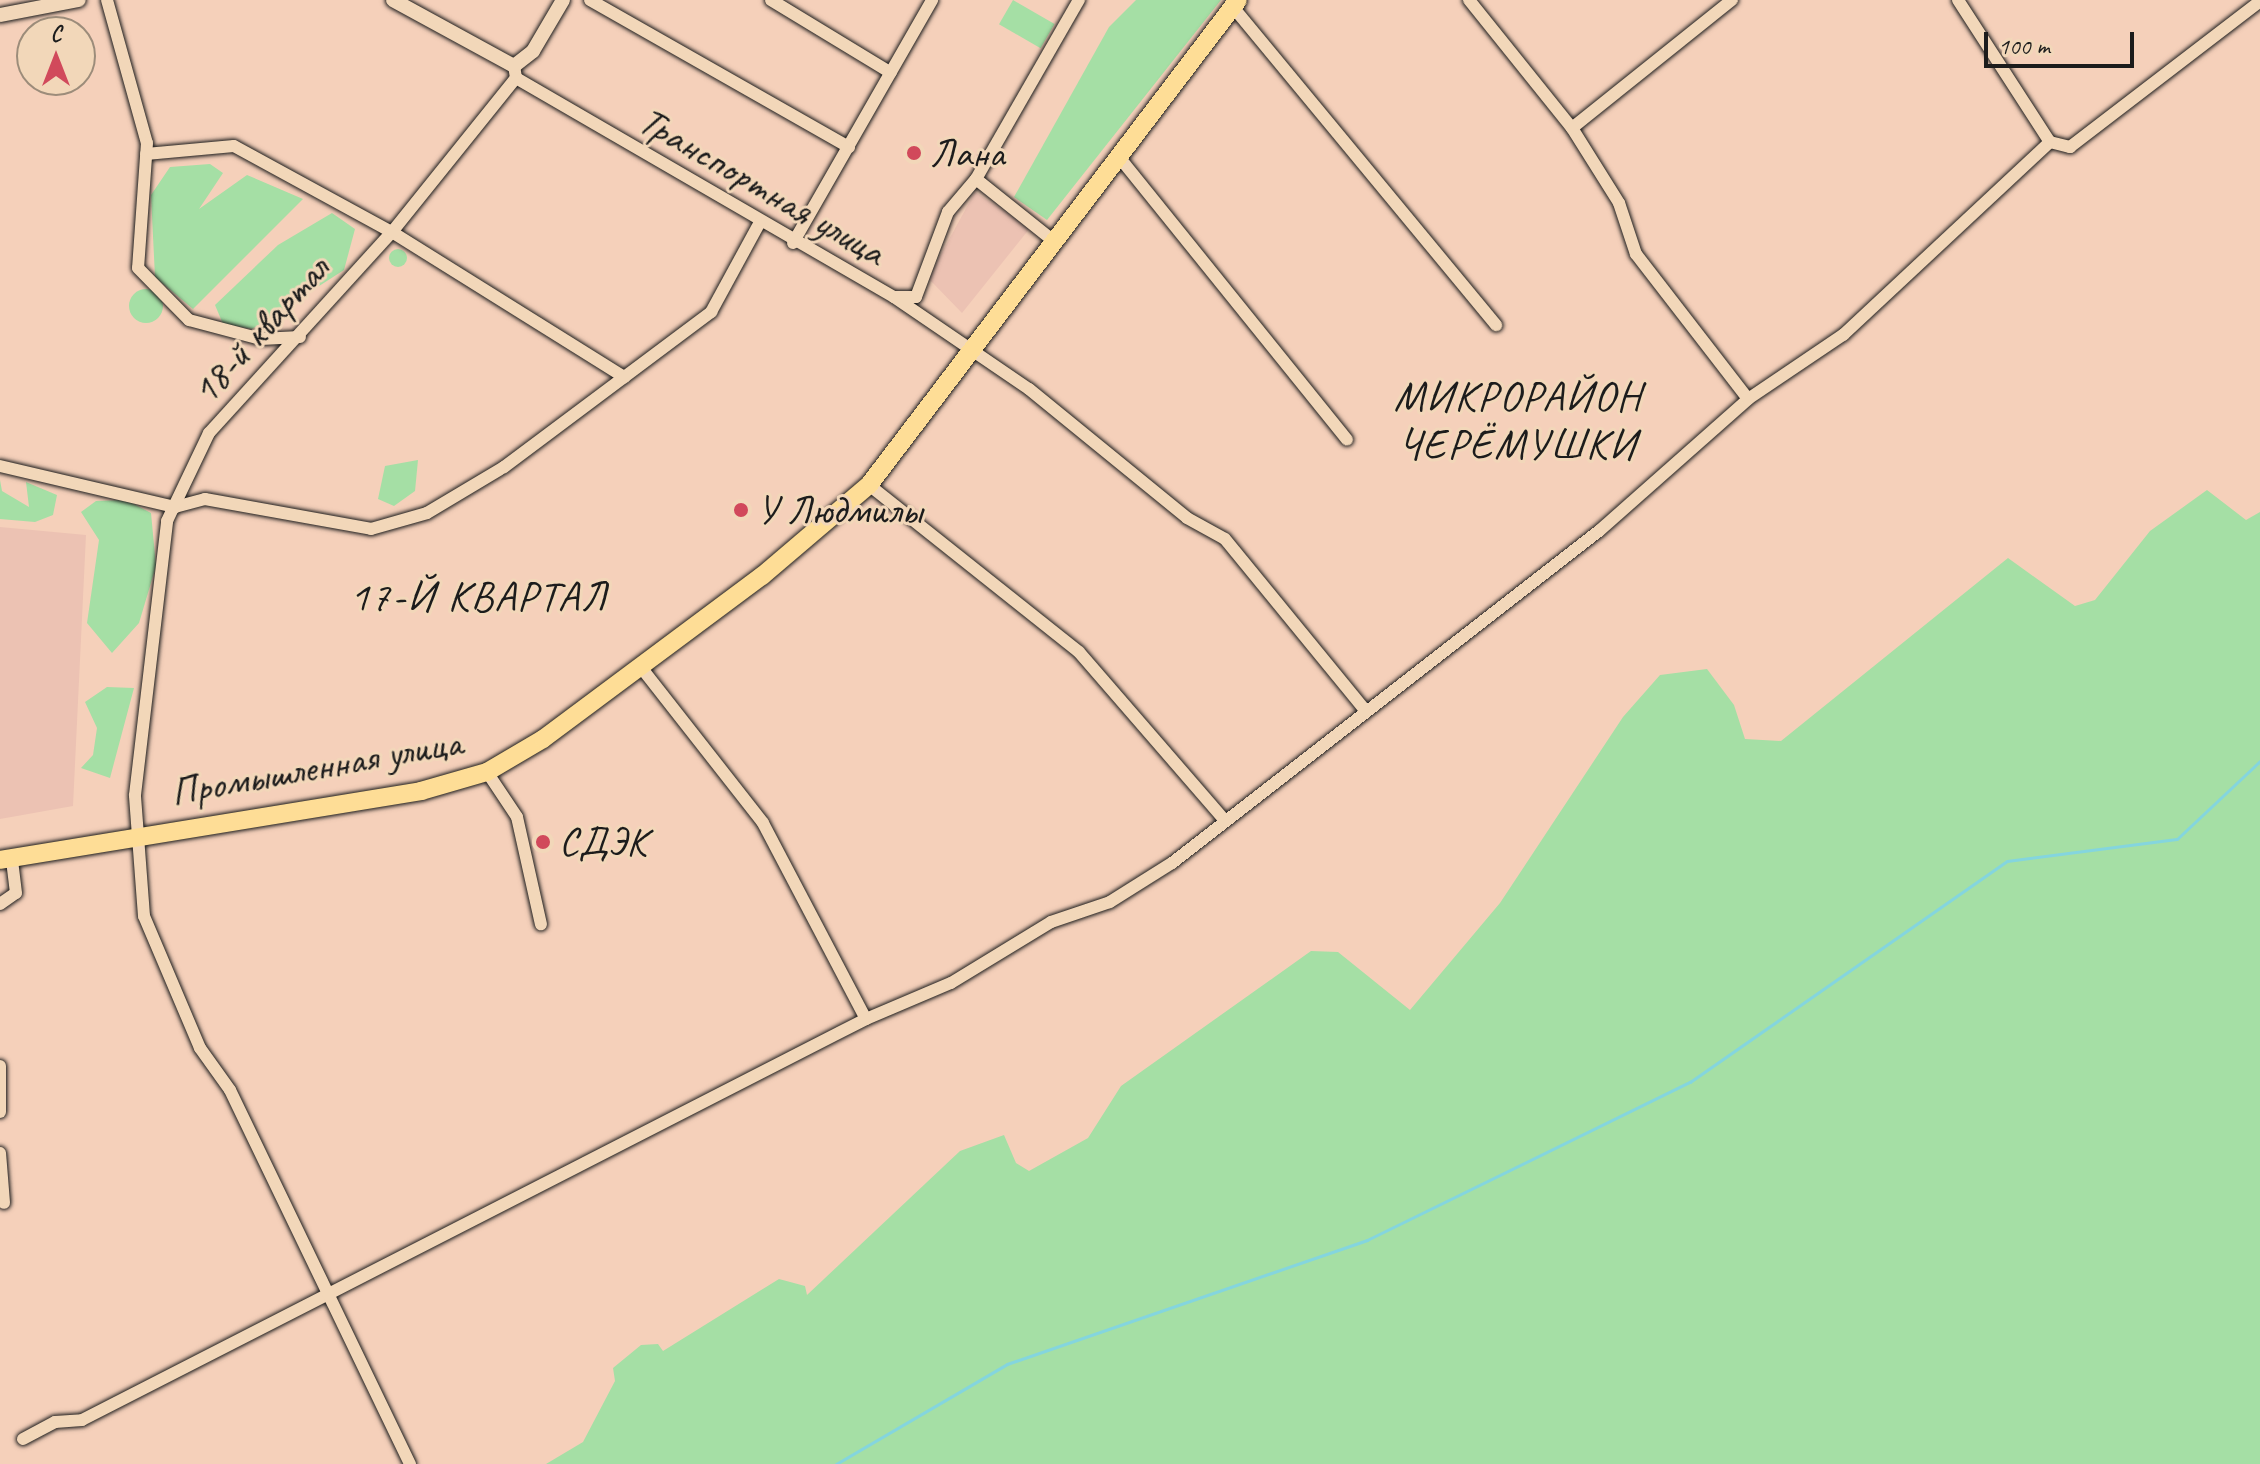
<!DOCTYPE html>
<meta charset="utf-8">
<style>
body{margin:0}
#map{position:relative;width:2260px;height:1464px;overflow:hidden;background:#f5d0ba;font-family:Caveat,sans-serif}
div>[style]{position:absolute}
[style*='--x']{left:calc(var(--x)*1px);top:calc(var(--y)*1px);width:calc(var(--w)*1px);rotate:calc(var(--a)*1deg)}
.built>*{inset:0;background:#ecc2b3}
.green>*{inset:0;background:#a5dfa5;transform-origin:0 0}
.round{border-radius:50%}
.stream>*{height:3px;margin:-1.5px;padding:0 1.5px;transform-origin:1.5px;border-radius:1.5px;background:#84d5de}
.roads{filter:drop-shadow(0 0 2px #1c1c1c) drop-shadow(0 0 2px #1c1c1c)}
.minor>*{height:12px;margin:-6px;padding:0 6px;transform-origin:6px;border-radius:6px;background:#f2d7b9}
.tertiary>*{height:14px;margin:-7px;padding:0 7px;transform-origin:7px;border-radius:7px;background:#f2d7b9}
.primary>*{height:18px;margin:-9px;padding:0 9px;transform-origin:9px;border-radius:9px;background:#fedd96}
.dots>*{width:22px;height:22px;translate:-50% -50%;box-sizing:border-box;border:4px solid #f2d7b9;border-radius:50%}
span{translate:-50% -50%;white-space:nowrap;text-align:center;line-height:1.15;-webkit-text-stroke:6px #f2d7b9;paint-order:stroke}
.poi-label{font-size:40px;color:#1c1c1c}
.left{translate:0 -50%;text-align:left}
.street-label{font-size:40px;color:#1c1c1c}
.neighbourhood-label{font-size:42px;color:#1c1c1c;letter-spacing:2px}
.north{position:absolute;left:16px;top:16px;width:80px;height:80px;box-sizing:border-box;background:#f2d7b9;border:2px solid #9c8c7a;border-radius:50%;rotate:0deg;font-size:22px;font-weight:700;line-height:32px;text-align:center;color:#1c1c1c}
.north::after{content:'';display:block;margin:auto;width:28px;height:36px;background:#d1495b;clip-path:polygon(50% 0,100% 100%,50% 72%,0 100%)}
.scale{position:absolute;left:1984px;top:32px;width:150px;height:36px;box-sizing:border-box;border:4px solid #1c1c1c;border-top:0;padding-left:10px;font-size:24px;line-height:28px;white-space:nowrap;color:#1c1c1c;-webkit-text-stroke:6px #f2d7b9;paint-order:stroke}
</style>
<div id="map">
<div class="built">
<div style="clip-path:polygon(975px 192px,1030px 228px,962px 313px,928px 278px)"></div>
<div style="clip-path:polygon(0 527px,86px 535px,73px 806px,0 819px)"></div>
</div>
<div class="green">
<div style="left:1013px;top:0;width:48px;height:28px;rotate:30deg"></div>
<div style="clip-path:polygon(1136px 0,1221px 0,1047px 220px,1014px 197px,1109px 27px)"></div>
<div style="clip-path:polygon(210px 164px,223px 173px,199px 209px,247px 175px,303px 199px,193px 309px,155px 277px,151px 195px,170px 167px)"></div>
<div style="clip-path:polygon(332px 213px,355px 229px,344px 270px,252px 329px,223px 324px,215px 305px,278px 245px)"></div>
<div class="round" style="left:389px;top:249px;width:18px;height:18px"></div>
<div class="round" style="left:129px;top:289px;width:34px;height:34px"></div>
<div style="clip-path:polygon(418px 460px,415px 491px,394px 506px,378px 499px,385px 466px)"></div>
<div style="clip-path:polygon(0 480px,2px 491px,29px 507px,26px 482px,57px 495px,53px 515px,35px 522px,0 519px)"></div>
<div style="clip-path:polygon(2207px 490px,2246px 520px,2260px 512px,2260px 1464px,546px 1464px,583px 1442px,615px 1381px,613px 1368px,641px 1345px,658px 1344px,663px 1351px,779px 1279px,805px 1286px,807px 1295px,960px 1151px,1004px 1135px,1016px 1163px,1029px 1171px,1088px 1138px,1121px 1086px,1311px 951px,1338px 952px,1410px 1010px,1500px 903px,1623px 717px,1660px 675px,1707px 669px,1734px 705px,1745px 739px,1781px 741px,2008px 558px,2075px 606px,2095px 600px,2150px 531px)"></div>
<div style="clip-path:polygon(126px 500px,151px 513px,156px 566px,139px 623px,112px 653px,87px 623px,99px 540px,81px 512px,96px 501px)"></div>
<div style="clip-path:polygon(107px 687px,134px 688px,110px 778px,81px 768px,93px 755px,97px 728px,85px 702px)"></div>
</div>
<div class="stream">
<div style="--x:836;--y:1464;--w:198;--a:-30.3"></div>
<div style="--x:1007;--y:1364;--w:381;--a:-19"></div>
<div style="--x:1367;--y:1240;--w:360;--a:-26.1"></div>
<div style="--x:1690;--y:1082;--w:386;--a:-34.9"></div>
<div style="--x:2007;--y:861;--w:171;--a:-7.4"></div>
<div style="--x:2177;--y:839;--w:114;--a:-43.2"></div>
</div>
<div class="roads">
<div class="minor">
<div style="--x:107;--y:0;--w:148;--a:74.4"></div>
<div style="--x:147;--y:143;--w:125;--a:94.1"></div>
<div style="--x:138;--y:268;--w:73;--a:45.6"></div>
<div style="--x:189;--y:320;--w:74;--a:14.8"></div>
<div style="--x:261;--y:339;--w:39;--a:-3"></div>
<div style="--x:590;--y:0;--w:298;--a:29.6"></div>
<div style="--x:771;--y:0;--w:140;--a:31.3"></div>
<div style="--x:1469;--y:0;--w:164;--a:51.2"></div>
<div style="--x:1572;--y:128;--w:89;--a:57.9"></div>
<div style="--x:1619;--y:203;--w:54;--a:71.6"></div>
<div style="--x:1636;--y:254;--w:183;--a:52.3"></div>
<div style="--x:1958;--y:0;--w:169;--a:57.1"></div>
<div style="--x:2050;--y:142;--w:21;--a:14"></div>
<div style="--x:2070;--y:147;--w:240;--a:-37.5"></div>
<div style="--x:1233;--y:7;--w:413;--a:50.4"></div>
<div style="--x:516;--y:78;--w:437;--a:30.1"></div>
<div style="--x:894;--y:297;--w:163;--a:34.3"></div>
<div style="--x:1029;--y:389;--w:204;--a:39.2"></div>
<div style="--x:1187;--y:518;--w:43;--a:28.9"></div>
<div style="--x:1225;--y:539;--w:220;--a:50.7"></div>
<div style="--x:1572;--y:128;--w:205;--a:-38.7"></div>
<div style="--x:146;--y:154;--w:88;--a:-5.2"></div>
<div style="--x:234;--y:146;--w:180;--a:28.6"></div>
<div style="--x:392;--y:232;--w:274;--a:32"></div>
<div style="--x:1119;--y:157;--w:363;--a:51.1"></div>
<div style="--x:976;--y:179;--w:101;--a:38.6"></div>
<div style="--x:793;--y:243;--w:280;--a:-60.2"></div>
<div style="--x:894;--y:297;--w:22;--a:0"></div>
<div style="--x:916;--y:297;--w:91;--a:-69.4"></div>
<div style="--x:948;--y:212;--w:43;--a:-49.7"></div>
<div style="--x:976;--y:179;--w:207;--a:-60.1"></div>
<div style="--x:0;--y:466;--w:180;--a:13.2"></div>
<div style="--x:869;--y:485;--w:268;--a:38.5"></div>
<div style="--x:1079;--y:652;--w:220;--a:49.1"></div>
<div style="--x:175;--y:507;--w:31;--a:-15"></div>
<div style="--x:205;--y:499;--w:169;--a:10.2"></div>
<div style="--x:371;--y:529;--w:58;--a:-15.9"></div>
<div style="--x:427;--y:513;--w:90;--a:-30.9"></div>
<div style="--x:504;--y:467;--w:259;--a:-36.8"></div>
<div style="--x:711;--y:312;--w:100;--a:-61.4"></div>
<div style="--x:640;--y:666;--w:199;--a:51.9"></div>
<div style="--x:763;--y:823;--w:221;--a:62.3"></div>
<div style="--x:487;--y:772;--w:54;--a:56.3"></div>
<div style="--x:517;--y:817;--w:110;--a:77.4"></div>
<div style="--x:0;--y:904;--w:19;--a:-35"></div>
<div style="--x:16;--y:893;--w:35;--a:-97"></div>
<div style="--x:0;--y:1066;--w:46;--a:90"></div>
<div style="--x:0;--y:1153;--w:50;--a:85.4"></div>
<div style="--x:23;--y:1439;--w:36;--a:-28"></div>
<div style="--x:55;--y:1422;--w:27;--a:-4"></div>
<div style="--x:82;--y:1420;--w:881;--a:-27.09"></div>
<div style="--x:866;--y:1019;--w:92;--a:-23"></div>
<div style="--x:951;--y:983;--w:117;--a:-31.4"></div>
<div style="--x:1051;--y:922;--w:62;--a:-18.7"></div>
<div style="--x:1110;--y:902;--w:73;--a:-32.2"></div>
<div style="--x:1172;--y:863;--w:541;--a:-37.87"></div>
<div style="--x:1599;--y:531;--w:199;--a:-41.5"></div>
<div style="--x:1748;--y:399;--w:115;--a:-34"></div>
<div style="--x:1843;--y:335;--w:283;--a:-43"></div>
<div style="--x:410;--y:1464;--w:415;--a:-115.7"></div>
<div style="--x:230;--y:1090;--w:52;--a:-125.5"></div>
<div style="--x:200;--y:1048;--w:143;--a:-113"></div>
<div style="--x:144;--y:916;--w:121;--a:-94.3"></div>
<div style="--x:135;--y:795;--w:276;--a:-83.3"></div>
<div style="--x:167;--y:521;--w:98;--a:-64.5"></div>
<div style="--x:209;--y:433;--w:272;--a:-47.7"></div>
<div style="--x:392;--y:232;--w:198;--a:-51.2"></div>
<div style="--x:516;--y:78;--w:12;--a:-99"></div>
</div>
<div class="tertiary">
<div style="--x:393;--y:0;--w:138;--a:28.6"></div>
<div style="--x:514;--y:66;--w:24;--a:-38"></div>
<div style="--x:533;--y:51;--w:59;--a:-59.5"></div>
<div style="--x:0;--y:15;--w:80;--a:-10.8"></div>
</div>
<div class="primary">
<div style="--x:0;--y:860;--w:427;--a:-9.3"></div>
<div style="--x:421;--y:791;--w:69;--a:-16.1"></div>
<div style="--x:487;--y:772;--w:65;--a:-30.5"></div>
<div style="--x:543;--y:739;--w:273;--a:-36.7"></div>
<div style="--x:762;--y:576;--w:140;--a:-40.4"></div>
<div style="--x:869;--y:485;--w:609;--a:-52.74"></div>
</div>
</div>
<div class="dots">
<div style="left:914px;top:153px;background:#d1495b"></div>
<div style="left:741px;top:510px;background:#d1495b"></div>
<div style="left:543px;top:842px;background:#d1495b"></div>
</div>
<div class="poi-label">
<span class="left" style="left:930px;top:153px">Лана</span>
<span class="left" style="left:757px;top:510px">У Людмилы</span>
<span class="left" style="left:559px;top:842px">СДЭК</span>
</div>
<div class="street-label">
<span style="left:762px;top:186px;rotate:30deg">Транспортная улица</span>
<span style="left:260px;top:330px;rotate:-48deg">18-й квартал</span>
<span style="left:316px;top:767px;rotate:-10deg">Промышленная улица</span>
</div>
<div class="neighbourhood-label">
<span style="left:1518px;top:421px">МИКРОРАЙОН<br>ЧЕРЁМУШКИ</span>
<span style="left:479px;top:597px">17-Й КВАРТАЛ</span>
</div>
<div class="north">С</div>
<div class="scale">100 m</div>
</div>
